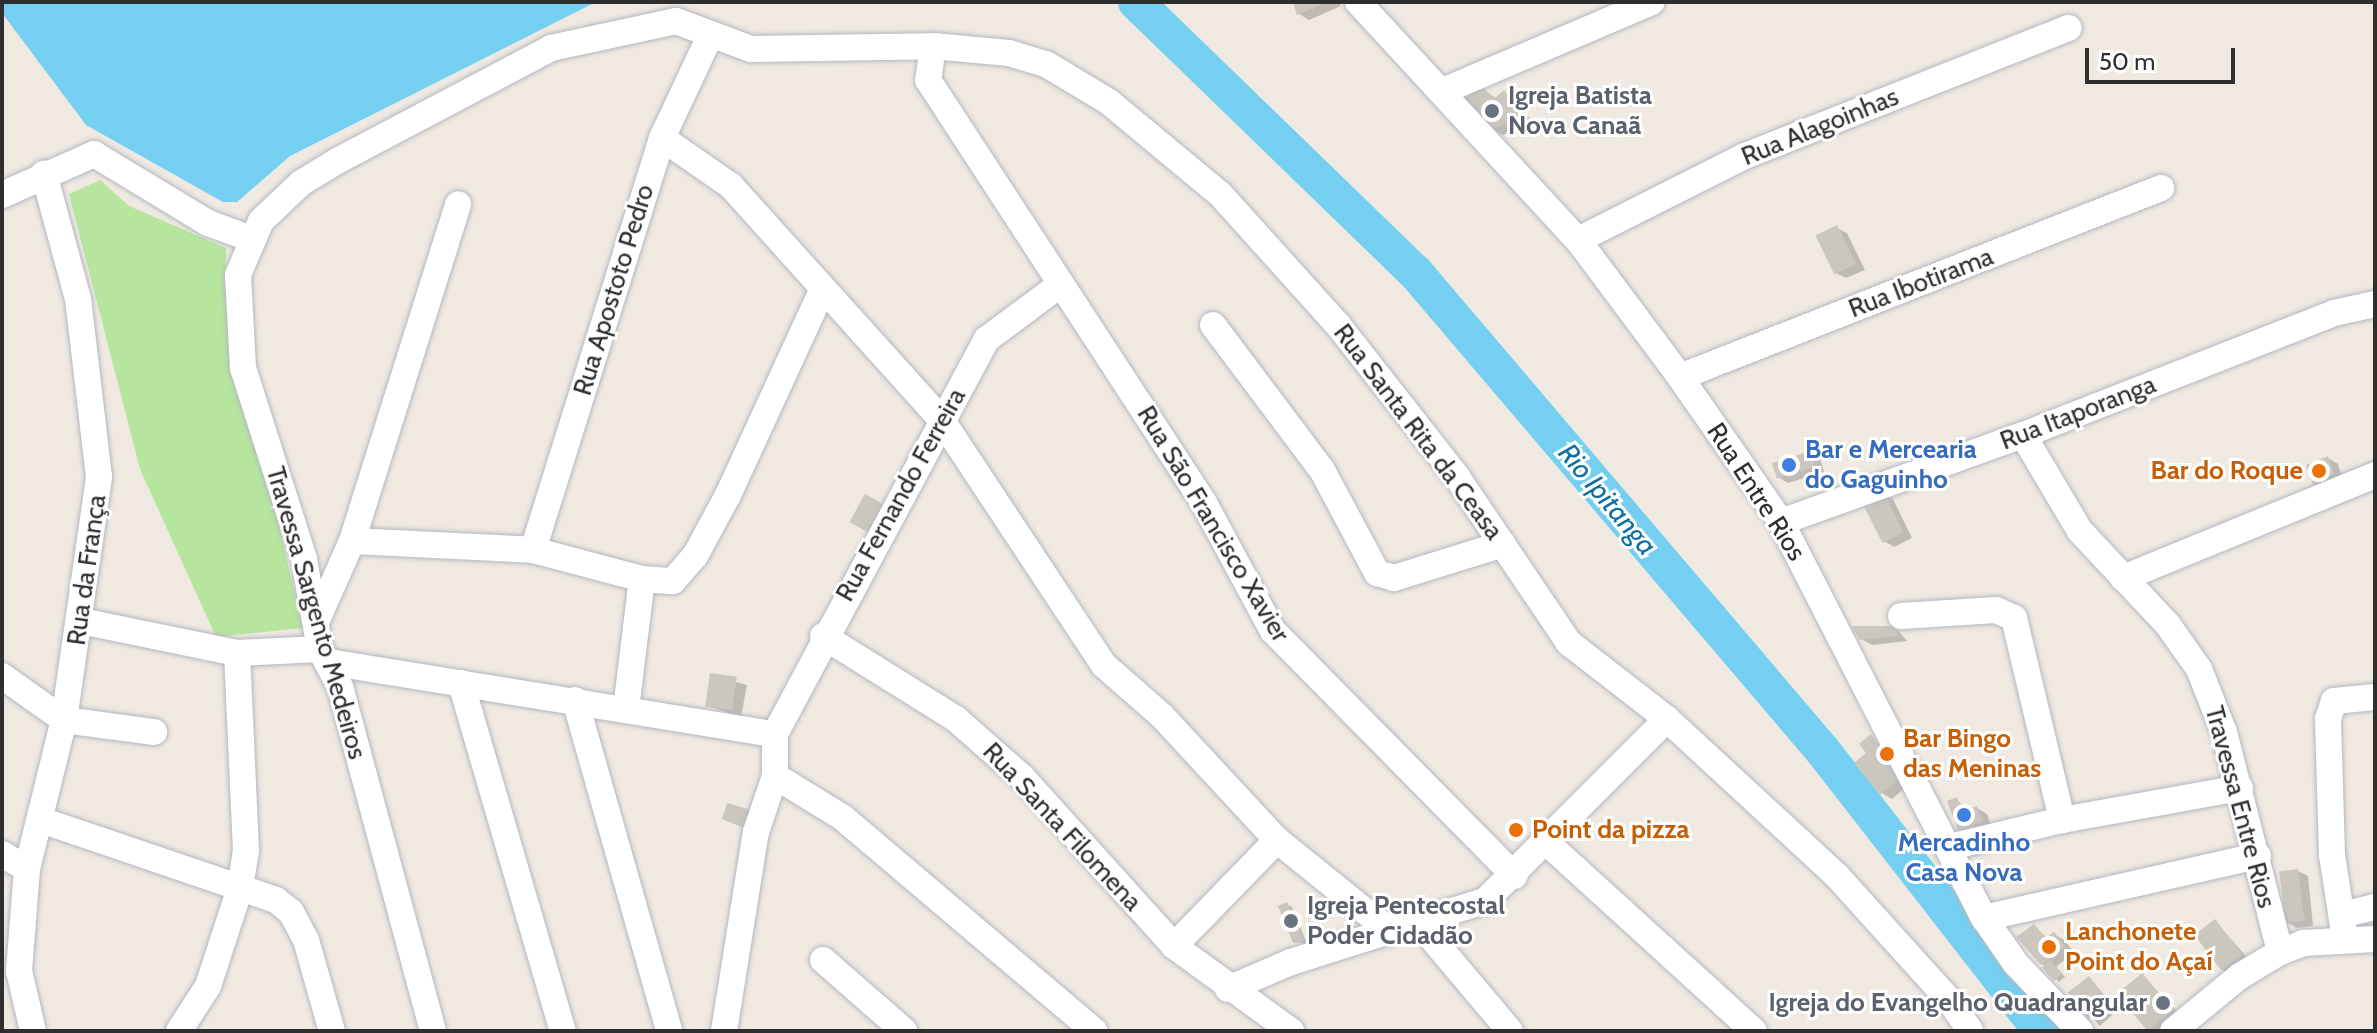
<!DOCTYPE html>
<meta charset="utf-8">
<style>
body{margin:0}
#map{position:relative;width:2377px;height:1033px;overflow:hidden;background:#efe9e1;font-family:Cabin,sans-serif}
div>[style]{position:absolute}
[style*='--x']{left:calc(var(--x)*1px);top:calc(var(--y)*1px);width:calc(var(--w)*1px);rotate:calc(var(--a)*1deg)}
.green>*{inset:0;background:#b6e59e}
.water>*{inset:0;background:#75cff0}
.shadow>*{inset:0;background:#0003;transform-origin:0 0}
.river>*{height:36px;margin:-18px;padding:0 18px;transform-origin:18px;border-radius:18px;background:#75cff0}
.building>*{inset:0;background:#cbc7bf;transform-origin:0 0}
.roads{filter:drop-shadow(0 0 2px #b4b7c1) drop-shadow(0 0 2px #b4b7c1)}
.minor>*{height:26px;margin:-13px;padding:0 13px;transform-origin:13px;border-radius:13px;background:#fff}
.dots>*{width:22px;height:22px;translate:-50% -50%;box-sizing:border-box;border:4px solid #fff;border-radius:50%}
span{translate:-50% -50%;white-space:nowrap;text-align:center;line-height:1.15;-webkit-text-stroke:6px #fff;paint-order:stroke}
.worship-label{font-size:26px;color:#5b616d;font-weight:700}
.left{translate:0 -50%;text-align:left}
.right{translate:-100% -50%;text-align:right}
.street-label{font-size:26px;color:#2e2e2e}
.shop-label{font-size:26px;color:#366cbe;font-weight:700}
.food-label{font-size:26px;color:#c56008;font-weight:700}
.water-label{font-size:28px;color:#0d6fa3;font-style:italic}
.frame{position:absolute;inset:0;border:4px solid #2e2e2e;pointer-events:none}
.scale{position:absolute;left:2085px;top:48px;width:150px;height:36px;box-sizing:border-box;border:4px solid #2e2e2e;border-top:0;padding-left:10px;font-size:24px;line-height:28px;white-space:nowrap;color:#2e2e2e;-webkit-text-stroke:6px #fff;paint-order:stroke}
</style>
<div id="map">
<div class="green">
<div style="clip-path:polygon(100px 180px,129px 206px,226px 248px,226px 302px,303px 628px,216px 637px,140px 469px,69px 194px)"></div>
</div>
<div class="water">
<div style="clip-path:polygon(2px 2px,596px 2px,290px 156px,237px 202px,223px 202px,86px 125px,2px 13px)"></div>
</div>
<div class="shadow">
<div style="clip-path:polygon(1295px 2px,1338px 2px,1341px 6px,1309px 20px,1299px 14px)"></div>
<div style="clip-path:polygon(1481px 88px,1497px 99px,1504px 92px,1514px 98px,1530px 119px,1503px 135px,1493px 130px)"></div>
<div style="clip-path:polygon(1837px 228px,1847px 233px,1865px 270px,1846px 278px,1836px 273px)"></div>
<div style="clip-path:polygon(1810px 453px,1820px 458px,1824px 472px,1788px 483px,1778px 477px)"></div>
<div style="clip-path:polygon(2328px 458px,2338px 464px,2343px 480px,2325px 490px,2315px 484px)"></div>
<div style="clip-path:polygon(1883px 493px,1893px 499px,1912px 538px,1894px 547px,1884px 541px)"></div>
<div style="clip-path:polygon(1896px 628px,1907px 641px,1872px 645px,1862px 639px)"></div>
<div style="clip-path:polygon(711px 675px,747px 685px,741px 717px,708px 706px)"></div>
<div style="clip-path:polygon(1871px 737px,1918px 777px,1892px 799px,1882px 793px)"></div>
<div style="clip-path:polygon(1957px 800px,1969px 811px,1977px 808px,1987px 814px,1992px 828px,1970px 836px,1960px 830px)"></div>
<div style="clip-path:polygon(2298px 871px,2308px 876px,2313px 926px,2297px 928px,2286px 922px)"></div>
<div style="clip-path:polygon(1287px 904px,1292px 907px,1307px 944px,1295px 942px)"></div>
<div style="clip-path:polygon(2215px 921px,2251px 962px,2232px 975px,2222px 970px)"></div>
<div style="clip-path:polygon(2034px 926px,2048px 939px,2054px 934px,2064px 940px,2074px 952px,2056px 967px,2065px 977px,2059px 982px,2018px 938px)"></div>
<div style="clip-path:polygon(2142px 976px,2182px 1016px,2164px 1031px,2150px 1029px)"></div>
<div style="left:2089px;top:978px;width:43px;height:24px;rotate:48deg"></div>
</div>
<div class="river">
<div style="--x:1136;--y:2;--w:388;--a:44.1"></div>
<div style="--x:1415;--y:272;--w:629;--a:49.58"></div>
<div style="--x:1823;--y:751;--w:355;--a:52.1"></div>
</div>
<div class="building">
<div style="clip-path:polygon(1293px 2px,1328px 2px,1297px 15px)"></div>
<div style="clip-path:polygon(1481px 85px,1494px 99px,1504px 90px,1521px 113px,1492px 131px,1464px 99px)"></div>
<div style="left:1837px;top:225px;width:43px;height:24px;rotate:64deg"></div>
<div style="left:1810px;top:451px;width:16px;height:40px;rotate:72deg"></div>
<div style="clip-path:polygon(2328px 456px,2334px 474px,2313px 485px,2306px 465px)"></div>
<div style="left:1883px;top:491px;width:46px;height:24px;rotate:63deg"></div>
<div style="left:865px;top:494px;width:23px;height:32px;rotate:29deg"></div>
<div style="clip-path:polygon(1851px 626px,1896px 626px,1898px 636px,1860px 640px)"></div>
<div style="left:710px;top:673px;width:27px;height:34px;rotate:8deg"></div>
<div style="clip-path:polygon(1871px 734px,1879px 745px,1888px 743px,1909px 771px,1880px 795px,1854px 763px,1866px 753px,1859px 744px)"></div>
<div style="clip-path:polygon(1957px 797px,1962px 811px,1977px 806px,1983px 822px,1958px 831px,1947px 801px)"></div>
<div style="clip-path:polygon(727px 803px,759px 812px,751px 831px,722px 819px)"></div>
<div style="left:2298px;top:869px;width:52px;height:19px;rotate:83deg"></div>
<div style="clip-path:polygon(1287px 902px,1304px 942px,1293px 943px,1278px 906px)"></div>
<div style="left:2215px;top:919px;width:45px;height:26px;rotate:53deg"></div>
<div style="clip-path:polygon(2034px 924px,2046px 938px,2054px 932px,2065px 946px,2041px 965px,2016px 937px)"></div>
<div style="left:2050px;top:960px;width:18px;height:11px;rotate:47deg"></div>
<div style="left:2142px;top:973px;width:48px;height:33px;rotate:50deg"></div>
<div style="left:2089px;top:976px;width:34px;height:27px;rotate:52deg"></div>
</div>
<div class="roads">
<div class="minor">
<div style="--x:1358;--y:2;--w:324;--a:47.3"></div>
<div style="--x:1578;--y:240;--w:171;--a:53.3"></div>
<div style="--x:1680;--y:377;--w:177;--a:55.1"></div>
<div style="--x:1781;--y:522;--w:445;--a:62.9"></div>
<div style="--x:1984;--y:918;--w:56;--a:55.2"></div>
<div style="--x:2016;--y:964;--w:93;--a:46.3"></div>
<div style="--x:933;--y:46;--w:34;--a:98"></div>
<div style="--x:928;--y:80;--w:505;--a:56.88"></div>
<div style="--x:1204;--y:503;--w:145;--a:61.7"></div>
<div style="--x:1273;--y:631;--w:344;--a:45.4"></div>
<div style="--x:1443;--y:91;--w:227;--a:-23.1"></div>
<div style="--x:662;--y:138;--w:84;--a:34.8"></div>
<div style="--x:731;--y:186;--w:314;--a:48"></div>
<div style="--x:941;--y:419;--w:295;--a:56.5"></div>
<div style="--x:1104;--y:665;--w:77;--a:41.3"></div>
<div style="--x:1162;--y:716;--w:169;--a:47.2"></div>
<div style="--x:1277;--y:840;--w:146;--a:38.9"></div>
<div style="--x:2;--y:195;--w:101;--a:-24"></div>
<div style="--x:94;--y:154;--w:133;--a:31.2"></div>
<div style="--x:208;--y:223;--w:44;--a:20.1"></div>
<div style="--x:1578;--y:240;--w:187;--a:-26.7"></div>
<div style="--x:1745;--y:156;--w:348;--a:-21.6"></div>
<div style="--x:1213;--y:325;--w:181;--a:53.1"></div>
<div style="--x:1322;--y:470;--w:117;--a:61.9"></div>
<div style="--x:1377;--y:573;--w:18;--a:16"></div>
<div style="--x:1394;--y:578;--w:114;--a:-17.3"></div>
<div style="--x:1680;--y:377;--w:517;--a:-21.45"></div>
<div style="--x:2023;--y:435;--w:112;--a:59.3"></div>
<div style="--x:2080;--y:531;--w:129;--a:46.9"></div>
<div style="--x:2168;--y:625;--w:54;--a:54.8"></div>
<div style="--x:2199;--y:669;--w:68;--a:68.4"></div>
<div style="--x:2224;--y:732;--w:227;--a:75.7"></div>
<div style="--x:1781;--y:522;--w:257;--a:-19.8"></div>
<div style="--x:2023;--y:435;--w:334;--a:-21.4"></div>
<div style="--x:2334;--y:313;--w:42;--a:-12.4"></div>
<div style="--x:352;--y:541;--w:181;--a:2.8"></div>
<div style="--x:533;--y:550;--w:113;--a:14.9"></div>
<div style="--x:642;--y:579;--w:31;--a:4"></div>
<div style="--x:673;--y:581;--w:33;--a:-49"></div>
<div style="--x:695;--y:556;--w:69;--a:-61.6"></div>
<div style="--x:728;--y:495;--w:225;--a:-65.3"></div>
<div style="--x:533;--y:550;--w:432;--a:-72.6"></div>
<div style="--x:662;--y:138;--w:113;--a:-64.8"></div>
<div style="--x:2123;--y:578;--w:272;--a:-22.2"></div>
<div style="--x:1901;--y:616;--w:95;--a:-3.6"></div>
<div style="--x:1996;--y:610;--w:20;--a:24"></div>
<div style="--x:2014;--y:618;--w:208;--a:76.6"></div>
<div style="--x:81;--y:621;--w:159;--a:11.6"></div>
<div style="--x:237;--y:653;--w:83;--a:-2.8"></div>
<div style="--x:316;--y:622;--w:89;--a:-66"></div>
<div style="--x:352;--y:541;--w:353;--a:-72.5"></div>
<div style="--x:823;--y:636;--w:157;--a:32"></div>
<div style="--x:956;--y:719;--w:88;--a:41.3"></div>
<div style="--x:1022;--y:777;--w:227;--a:48"></div>
<div style="--x:1174;--y:946;--w:145;--a:36"></div>
<div style="--x:328;--y:662;--w:453;--a:9.2"></div>
<div style="--x:2;--y:676;--w:76;--a:35.4"></div>
<div style="--x:64;--y:720;--w:91;--a:7.6"></div>
<div style="--x:461;--y:683;--w:363;--a:73.7"></div>
<div style="--x:575;--y:700;--w:344;--a:74.1"></div>
<div style="--x:626;--y:709;--w:131;--a:-83"></div>
<div style="--x:775;--y:776;--w:79;--a:31.5"></div>
<div style="--x:842;--y:817;--w:331;--a:40.3"></div>
<div style="--x:41;--y:820;--w:248;--a:18.8"></div>
<div style="--x:276;--y:900;--w:19;--a:39"></div>
<div style="--x:291;--y:912;--w:32;--a:62"></div>
<div style="--x:306;--y:940;--w:95;--a:74.1"></div>
<div style="--x:1546;--y:842;--w:281;--a:42.3"></div>
<div style="--x:1950;--y:847;--w:115;--a:-13.6"></div>
<div style="--x:2062;--y:820;--w:181;--a:-10.2"></div>
<div style="--x:2;--y:854;--w:29;--a:31"></div>
<div style="--x:2342;--y:915;--w:34;--a:-14"></div>
<div style="--x:1984;--y:918;--w:281;--a:-12.8"></div>
<div style="--x:1419;--y:923;--w:141;--a:49.9"></div>
<div style="--x:2345;--y:939;--w:85;--a:-98.8"></div>
<div style="--x:2332;--y:855;--w:136;--a:-91.7"></div>
<div style="--x:2328;--y:719;--w:19;--a:-72"></div>
<div style="--x:2334;--y:701;--w:41;--a:-5.6"></div>
<div style="--x:1174;--y:946;--w:148;--a:-45.8"></div>
<div style="--x:823;--y:960;--w:108;--a:41.2"></div>
<div style="--x:1228;--y:989;--w:69;--a:-23.2"></div>
<div style="--x:1291;--y:962;--w:203;--a:-17.5"></div>
<div style="--x:1485;--y:901;--w:257;--a:-45"></div>
<div style="--x:33;--y:1031;--w:62;--a:-103.1"></div>
<div style="--x:19;--y:971;--w:102;--a:-85.5"></div>
<div style="--x:27;--y:869;--w:154;--a:-76.1"></div>
<div style="--x:64;--y:720;--w:246;--a:-81.8"></div>
<div style="--x:99;--y:477;--w:179;--a:-96.7"></div>
<div style="--x:78;--y:299;--w:130;--a:-105.2"></div>
<div style="--x:179;--y:1031;--w:54;--a:-57.2"></div>
<div style="--x:208;--y:986;--w:103;--a:-71.9"></div>
<div style="--x:240;--y:888;--w:37;--a:-81"></div>
<div style="--x:246;--y:851;--w:198;--a:-92.6"></div>
<div style="--x:433;--y:1031;--w:356;--a:-105.1"></div>
<div style="--x:340;--y:687;--w:43;--a:-117.8"></div>
<div style="--x:320;--y:649;--w:91;--a:-100.1"></div>
<div style="--x:304;--y:559;--w:201;--a:-107.7"></div>
<div style="--x:243;--y:368;--w:93;--a:-93.1"></div>
<div style="--x:238;--y:275;--w:59;--a:-66.9"></div>
<div style="--x:261;--y:221;--w:55;--a:-43.5"></div>
<div style="--x:301;--y:183;--w:44;--a:-31.2"></div>
<div style="--x:339;--y:160;--w:240;--a:-27.8"></div>
<div style="--x:551;--y:48;--w:128;--a:-12.2"></div>
<div style="--x:676;--y:21;--w:80;--a:20.5"></div>
<div style="--x:751;--y:49;--w:182;--a:-0.9"></div>
<div style="--x:933;--y:46;--w:76;--a:5.3"></div>
<div style="--x:1009;--y:53;--w:39;--a:17"></div>
<div style="--x:1046;--y:64;--w:74;--a:31.1"></div>
<div style="--x:1109;--y:102;--w:144;--a:39.7"></div>
<div style="--x:1220;--y:194;--w:176;--a:48"></div>
<div style="--x:1338;--y:325;--w:193;--a:51.9"></div>
<div style="--x:1457;--y:477;--w:200;--a:56"></div>
<div style="--x:1569;--y:643;--w:124;--a:37.8"></div>
<div style="--x:1667;--y:719;--w:231;--a:42.7"></div>
<div style="--x:1837;--y:876;--w:169;--a:47.9"></div>
<div style="--x:1950;--y:1001;--w:36;--a:56"></div>
<div style="--x:724;--y:1031;--w:202;--a:-80.9"></div>
<div style="--x:756;--y:832;--w:59;--a:-71.3"></div>
<div style="--x:775;--y:776;--w:42;--a:-90"></div>
<div style="--x:775;--y:734;--w:448;--a:-61.8"></div>
<div style="--x:987;--y:339;--w:92;--a:-36.6"></div>
<div style="--x:2173;--y:1031;--w:87;--a:-39.4"></div>
<div style="--x:2240;--y:976;--w:47;--a:-31"></div>
<div style="--x:2280;--y:952;--w:25;--a:-21"></div>
<div style="--x:2303;--y:943;--w:72;--a:-3.2"></div>
</div>
</div>
<div class="dots">
<div style="left:1492px;top:111px;background:#6b7280"></div>
<div style="left:1789px;top:465px;background:#3f7fe0"></div>
<div style="left:2319px;top:471px;background:#e8710a"></div>
<div style="left:1887px;top:754px;background:#e8710a"></div>
<div style="left:1964px;top:815px;background:#3f7fe0"></div>
<div style="left:1516px;top:830px;background:#e8710a"></div>
<div style="left:1291px;top:921px;background:#6b7280"></div>
<div style="left:2049px;top:947px;background:#e8710a"></div>
<div style="left:2163px;top:1003px;background:#6b7280"></div>
</div>
<div class="worship-label">
<span class="left" style="left:1508px;top:111px">Igreja Batista<br>Nova Canaã</span>
<span class="left" style="left:1307px;top:921px">Igreja Pentecostal<br>Poder Cidadão</span>
<span class="right" style="left:2147px;top:1003px">Igreja do Evangelho Quadrangular</span>
</div>
<div class="street-label">
<span style="left:1820px;top:127px;rotate:-22deg">Rua Alagoinhas</span>
<span style="left:1921px;top:283px;rotate:-21deg">Rua Ibotirama</span>
<span style="left:614px;top:290px;rotate:-73deg">Rua Apostoto Pedro</span>
<span style="left:2078px;top:413px;rotate:-21deg">Rua Itaporanga</span>
<span style="left:1418px;top:432px;rotate:53deg">Rua Santa Rita da Ceasa</span>
<span style="left:1756px;top:492px;rotate:57deg">Rua Entre Rios</span>
<span style="left:901px;top:495px;rotate:-61deg">Rua Fernando Ferreira</span>
<span style="left:1213px;top:524px;rotate:59deg">Rua São Francisco Xavier</span>
<span style="left:87px;top:570px;rotate:-82deg">Rua da França</span>
<span style="left:316px;top:613px;rotate:74deg">Travessa Sargento Medeiros</span>
<span style="left:2240px;top:807px;rotate:75deg">Travessa Entre Rios</span>
<span style="left:1062px;top:827px;rotate:47deg">Rua Santa Filomena</span>
</div>
<div class="shop-label">
<span class="left" style="left:1805px;top:465px">Bar e Mercearia<br>do Gaguinho</span>
<span style="left:1964px;top:858px">Mercadinho<br>Casa Nova</span>
</div>
<div class="food-label">
<span class="right" style="left:2303px;top:471px">Bar do Roque</span>
<span class="left" style="left:1903px;top:754px">Bar Bingo<br>das Meninas</span>
<span class="left" style="left:1532px;top:830px">Point da pizza</span>
<span class="left" style="left:2065px;top:947px">Lanchonete<br>Point do Açaí</span>
</div>
<div class="water-label">
<span style="left:1608px;top:499px;rotate:50deg">Rio Ipitanga</span>
</div>
<div class="frame"></div>
<div class="scale">50 m</div>
</div>
